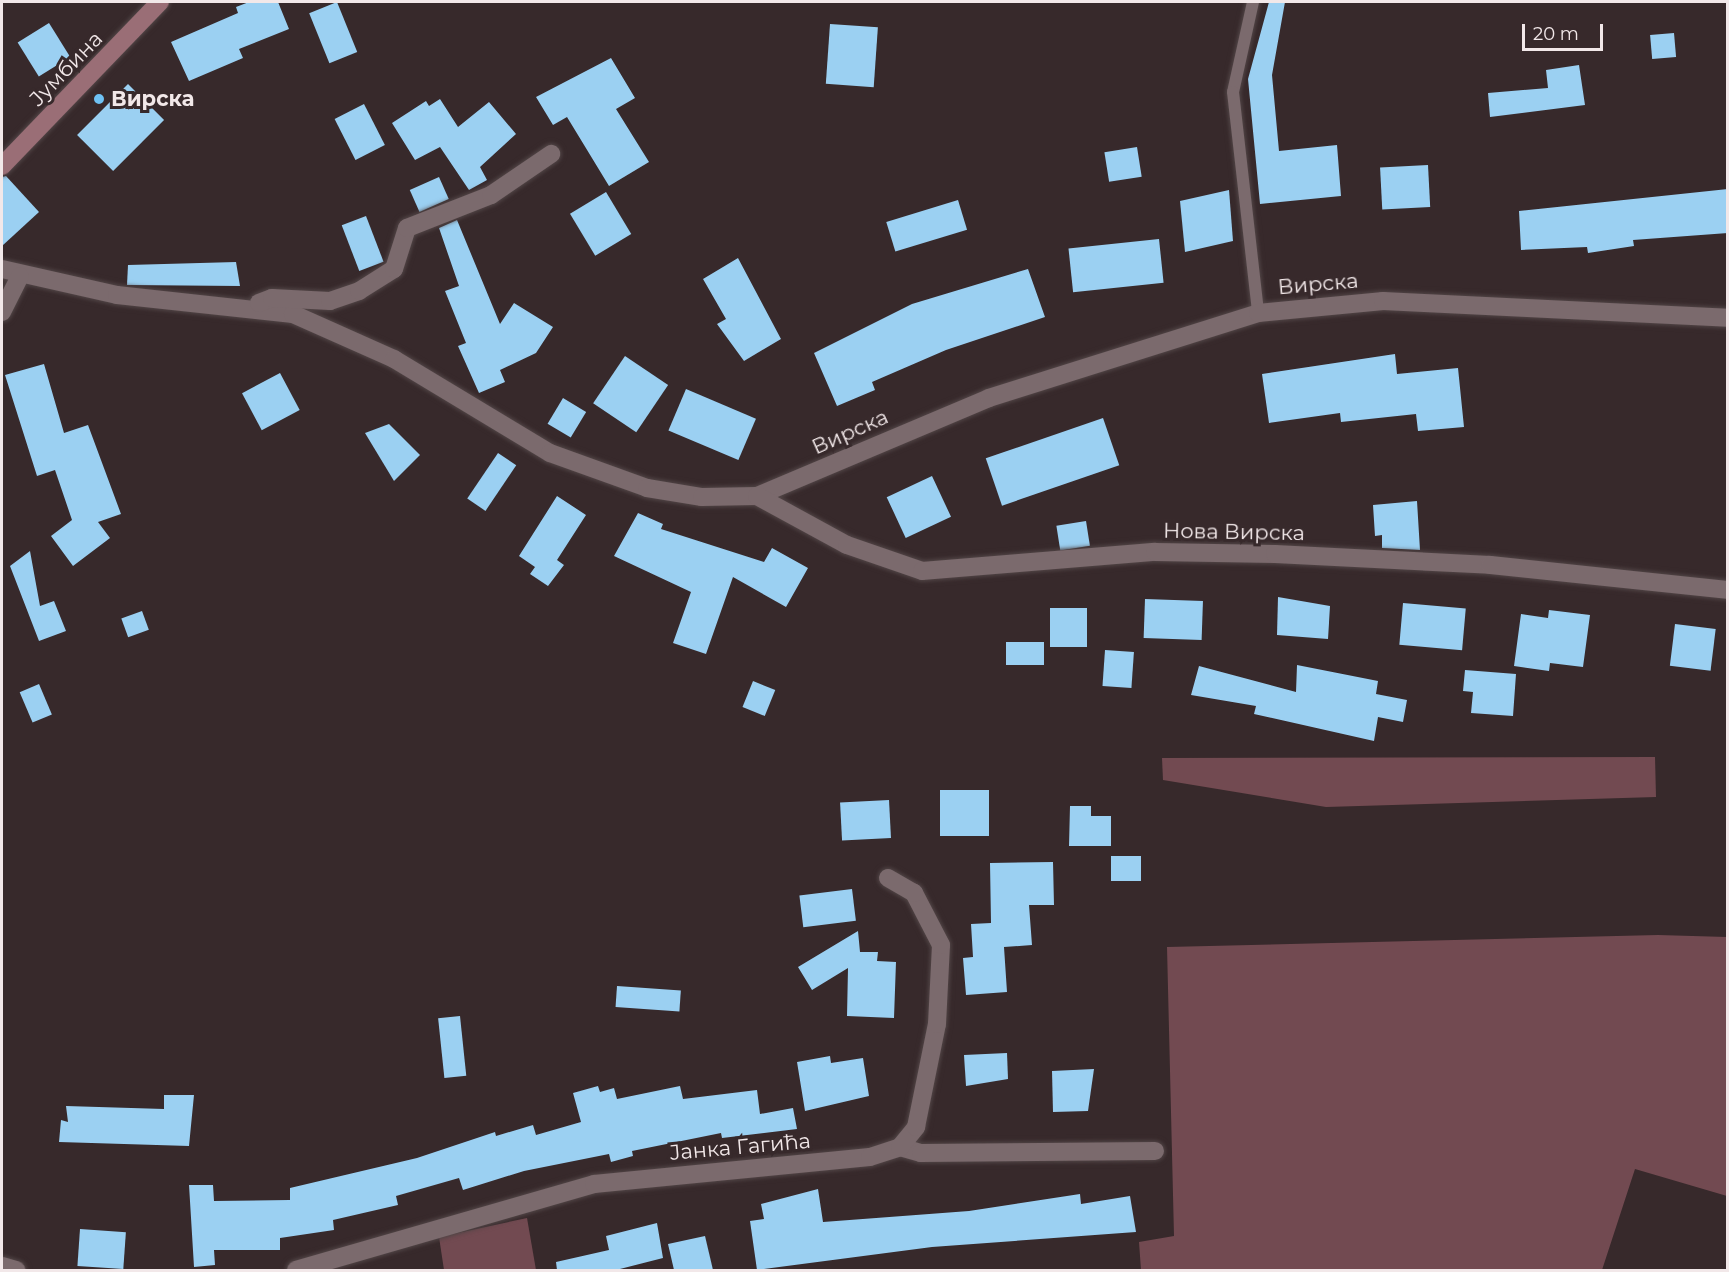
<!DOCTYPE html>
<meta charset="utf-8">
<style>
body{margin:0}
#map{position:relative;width:1729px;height:1272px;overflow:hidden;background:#37292b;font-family:Montserrat,sans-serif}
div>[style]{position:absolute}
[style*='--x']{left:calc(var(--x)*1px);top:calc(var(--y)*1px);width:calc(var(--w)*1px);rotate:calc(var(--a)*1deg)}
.green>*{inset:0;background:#724a51}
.building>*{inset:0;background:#9bd0f2;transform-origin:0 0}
.roads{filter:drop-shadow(0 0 2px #514546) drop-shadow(0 0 2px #514546)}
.lane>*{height:12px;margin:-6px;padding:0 6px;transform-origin:6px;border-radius:6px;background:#7b6a6d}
.street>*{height:18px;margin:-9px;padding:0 9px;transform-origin:9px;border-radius:9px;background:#7b6a6d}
.secondary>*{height:18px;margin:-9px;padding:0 9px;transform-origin:9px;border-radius:9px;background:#9a6e76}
.dots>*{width:16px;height:16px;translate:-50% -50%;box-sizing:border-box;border:3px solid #37292b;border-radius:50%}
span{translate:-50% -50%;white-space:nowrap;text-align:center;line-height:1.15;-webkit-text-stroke:6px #37292b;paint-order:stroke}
.street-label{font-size:21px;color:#f2e8e9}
.poi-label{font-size:21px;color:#f2e8e9;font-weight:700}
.left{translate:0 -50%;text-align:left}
.frame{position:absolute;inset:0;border:3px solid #f2e8e9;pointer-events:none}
.scale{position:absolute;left:1522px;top:24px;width:81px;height:27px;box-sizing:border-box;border:3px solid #f2e8e9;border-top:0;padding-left:8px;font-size:18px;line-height:21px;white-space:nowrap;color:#f2e8e9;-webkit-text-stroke:4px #37292b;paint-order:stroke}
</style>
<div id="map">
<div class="green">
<div style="clip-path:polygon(1655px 757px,1656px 797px,1326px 807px,1163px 780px,1162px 758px)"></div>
<div style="clip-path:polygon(1658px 935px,1727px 937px,1727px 1196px,1635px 1169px,1602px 1270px,1141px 1270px,1139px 1242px,1174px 1236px,1167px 947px)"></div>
<div style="clip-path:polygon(527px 1218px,536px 1270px,444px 1270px,439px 1237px)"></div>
</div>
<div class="building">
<div style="clip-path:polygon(249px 2px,278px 2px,289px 29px,239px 49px,243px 58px,189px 81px,171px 42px,238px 13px,236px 7px)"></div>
<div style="left:337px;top:2px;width:54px;height:30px;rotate:68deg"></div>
<div style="clip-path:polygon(1269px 2px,1285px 2px,1272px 75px,1279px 151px,1337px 145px,1341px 196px,1260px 204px,1248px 79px)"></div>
<div style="left:49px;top:23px;width:40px;height:37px;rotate:58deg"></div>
<div style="left:830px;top:24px;width:48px;height:60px;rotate:4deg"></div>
<div style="left:1674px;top:33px;width:24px;height:24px;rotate:85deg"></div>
<div style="clip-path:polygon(611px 58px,635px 98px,616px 109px,649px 162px,609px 186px,567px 117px,553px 125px,536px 97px)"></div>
<div style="clip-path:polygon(1579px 65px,1585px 105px,1490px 117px,1488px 93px,1548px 88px,1546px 70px)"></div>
<div style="left:128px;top:84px;width:51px;height:72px;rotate:45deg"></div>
<div style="clip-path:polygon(440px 99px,458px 127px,489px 102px,516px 134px,480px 167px,487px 180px,469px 190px,440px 147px,415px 160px,392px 123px,426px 101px,429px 106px)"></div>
<div style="left:364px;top:104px;width:46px;height:33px;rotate:63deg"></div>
<div style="left:1137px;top:147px;width:30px;height:33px;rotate:81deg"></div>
<div style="left:1428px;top:165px;width:42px;height:48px;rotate:87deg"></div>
<div style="clip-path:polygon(6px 176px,39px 212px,2px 246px,2px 177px)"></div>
<div style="left:439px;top:177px;width:24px;height:32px;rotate:66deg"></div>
<div style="clip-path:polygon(1728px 189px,1728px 233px,1633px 240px,1634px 246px,1588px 253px,1587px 247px,1521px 250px,1519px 211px)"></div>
<div style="clip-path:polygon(1229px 190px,1233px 241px,1185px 252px,1180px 201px)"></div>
<div style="left:606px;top:192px;width:49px;height:42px;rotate:59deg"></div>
<div style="left:958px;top:200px;width:31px;height:75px;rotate:73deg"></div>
<div style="left:366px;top:216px;width:49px;height:26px;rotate:69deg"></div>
<div style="clip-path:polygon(457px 220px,500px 324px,514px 303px,553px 327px,536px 353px,500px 370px,505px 382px,479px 393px,458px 346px,466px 343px,445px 291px,459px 286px,439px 228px)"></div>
<div style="left:1159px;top:239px;width:44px;height:91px;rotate:84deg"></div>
<div style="clip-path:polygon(738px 258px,781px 339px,744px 361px,717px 324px,726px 319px,703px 279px)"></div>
<div style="clip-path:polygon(236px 262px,240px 286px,127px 285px,128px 265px)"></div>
<div style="clip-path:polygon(1028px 269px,1045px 317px,946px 350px,872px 382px,875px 390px,837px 406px,814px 353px,912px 304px)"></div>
<div style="clip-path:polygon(1395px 354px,1397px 374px,1458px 368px,1464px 427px,1418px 431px,1416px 414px,1341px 422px,1340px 413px,1269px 423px,1262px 374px)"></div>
<div style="left:625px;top:356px;width:52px;height:57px;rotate:34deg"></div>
<div style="clip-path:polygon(44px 364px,64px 433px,88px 425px,121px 514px,98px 522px,110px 538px,73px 566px,51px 536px,72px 520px,55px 470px,37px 476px,5px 375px)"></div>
<div style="left:280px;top:373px;width:42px;height:43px;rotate:62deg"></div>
<div style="left:686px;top:389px;width:76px;height:45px;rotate:23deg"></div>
<div style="left:563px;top:398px;width:27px;height:30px;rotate:31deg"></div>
<div style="left:1103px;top:418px;width:50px;height:124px;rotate:71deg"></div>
<div style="clip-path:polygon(389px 424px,420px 455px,394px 481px,365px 433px)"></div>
<div style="left:498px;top:453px;width:22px;height:55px;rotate:34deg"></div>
<div style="left:932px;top:476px;width:45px;height:50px;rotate:65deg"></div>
<div style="clip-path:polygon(557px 496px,586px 515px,557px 560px,564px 565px,548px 586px,530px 574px,535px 567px,519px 556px)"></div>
<div style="clip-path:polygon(1417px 501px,1420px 550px,1382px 548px,1382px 535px,1375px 536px,1373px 505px)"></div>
<div style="clip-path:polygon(638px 513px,663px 524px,661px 529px,764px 562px,772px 548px,808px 568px,786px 607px,733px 577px,706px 654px,673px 643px,691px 592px,614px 556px)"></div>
<div style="left:1086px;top:521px;width:25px;height:30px;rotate:81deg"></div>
<div style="clip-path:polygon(30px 551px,40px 606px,54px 601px,66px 631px,39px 641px,10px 566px)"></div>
<div style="clip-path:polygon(1278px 597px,1330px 606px,1328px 639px,1277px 635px)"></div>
<div style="left:1145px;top:599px;width:58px;height:39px;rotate:2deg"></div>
<div style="left:1403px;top:603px;width:63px;height:42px;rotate:5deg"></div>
<div style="left:1050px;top:608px;width:37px;height:39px"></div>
<div style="clip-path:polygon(1549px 610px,1590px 615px,1583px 667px,1550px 663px,1549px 671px,1514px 666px,1521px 614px,1548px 618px)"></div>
<div style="left:142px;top:611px;width:20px;height:22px;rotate:70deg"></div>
<div style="left:1675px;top:624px;width:41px;height:42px;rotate:7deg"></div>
<div style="left:1006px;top:642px;width:38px;height:23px"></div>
<div style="left:1105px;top:650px;width:29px;height:36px;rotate:4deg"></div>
<div style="clip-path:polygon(1297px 665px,1378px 681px,1376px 694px,1407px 700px,1403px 722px,1378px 717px,1374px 741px,1254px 714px,1256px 706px,1191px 695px,1199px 666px,1296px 692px)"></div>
<div style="clip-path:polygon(1465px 670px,1516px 674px,1513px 716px,1471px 713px,1473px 692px,1463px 691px)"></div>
<div style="left:753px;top:681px;width:24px;height:28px;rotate:22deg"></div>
<div style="left:39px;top:684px;width:33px;height:21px;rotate:67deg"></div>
<div style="left:940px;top:790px;width:49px;height:46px"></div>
<div style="left:889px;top:800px;width:38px;height:49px;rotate:87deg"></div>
<div style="clip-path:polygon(1070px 806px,1091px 806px,1091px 816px,1111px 816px,1111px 846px,1069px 846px)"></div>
<div style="left:1111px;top:856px;width:30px;height:25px"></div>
<div style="clip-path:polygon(1053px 862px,1054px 905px,1029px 905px,1032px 945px,1004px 947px,1007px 992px,966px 995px,963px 958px,973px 957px,971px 924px,991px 923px,990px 863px)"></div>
<div style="left:852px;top:889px;width:32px;height:53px;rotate:83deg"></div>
<div style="clip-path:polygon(858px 931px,860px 952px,878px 952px,877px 961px,896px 962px,894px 1018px,847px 1016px,848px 968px,812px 990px,798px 967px)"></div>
<div style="left:617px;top:986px;width:64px;height:21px;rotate:4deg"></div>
<div style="left:460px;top:1016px;width:60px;height:22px;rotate:84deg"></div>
<div style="clip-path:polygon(1007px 1053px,1008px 1079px,966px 1086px,964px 1055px)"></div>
<div style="clip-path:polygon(830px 1056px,831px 1063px,863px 1058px,869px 1096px,805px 1111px,797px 1062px)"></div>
<div style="clip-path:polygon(1094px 1069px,1088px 1111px,1053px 1112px,1052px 1071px)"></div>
<div style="clip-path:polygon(598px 1086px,600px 1092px,614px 1088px,617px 1099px,680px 1086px,683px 1099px,757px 1090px,760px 1114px,793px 1108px,797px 1129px,722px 1138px,721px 1133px,632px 1151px,633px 1156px,611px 1162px,609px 1154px,524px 1171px,463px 1190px,459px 1178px,396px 1196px,398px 1205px,333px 1220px,334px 1230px,280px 1238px,280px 1250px,214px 1250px,215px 1265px,194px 1267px,189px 1185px,213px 1185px,214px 1201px,290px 1200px,290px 1188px,417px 1158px,495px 1132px,496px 1136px,533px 1125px,536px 1135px,581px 1122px,573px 1093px)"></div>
<div style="clip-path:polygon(164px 1095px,194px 1095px,189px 1146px,59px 1142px,61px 1120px,68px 1122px,66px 1106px,164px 1109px)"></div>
<div style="clip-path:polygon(818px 1189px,823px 1222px,969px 1211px,1080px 1194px,1081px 1204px,1130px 1196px,1136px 1232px,932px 1247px,757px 1270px,750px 1221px,764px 1219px,761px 1204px)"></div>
<div style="clip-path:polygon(657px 1223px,663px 1258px,616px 1270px,557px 1270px,556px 1262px,609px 1250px,606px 1236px)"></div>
<div style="left:80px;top:1229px;width:46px;height:37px;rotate:4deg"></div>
<div style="clip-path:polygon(705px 1236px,713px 1270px,674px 1270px,668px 1244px)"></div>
</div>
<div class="roads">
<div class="lane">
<div style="--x:1253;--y:2;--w:92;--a:102.5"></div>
<div style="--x:1233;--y:92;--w:222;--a:83.5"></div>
</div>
<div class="street">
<div style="--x:2;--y:269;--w:118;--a:12.7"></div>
<div style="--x:117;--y:295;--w:177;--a:6.2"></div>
<div style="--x:293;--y:314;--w:111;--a:24"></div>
<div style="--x:394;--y:359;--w:182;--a:31.1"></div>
<div style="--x:550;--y:453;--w:103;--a:19.8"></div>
<div style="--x:647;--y:488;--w:56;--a:9.3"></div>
<div style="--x:702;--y:497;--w:55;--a:-1"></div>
<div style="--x:757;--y:496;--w:252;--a:-22.9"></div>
<div style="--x:989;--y:398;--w:282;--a:-17.5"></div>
<div style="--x:1258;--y:313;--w:126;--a:-5.5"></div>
<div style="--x:1383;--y:301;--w:345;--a:2.8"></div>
<div style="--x:259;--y:303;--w:14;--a:-21"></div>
<div style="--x:272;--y:298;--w:58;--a:3"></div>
<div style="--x:330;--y:301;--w:31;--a:-19"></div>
<div style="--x:359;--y:291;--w:41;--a:-32.2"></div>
<div style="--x:394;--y:269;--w:43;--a:-72.4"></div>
<div style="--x:407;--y:228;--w:90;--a:-21.4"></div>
<div style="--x:491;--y:195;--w:73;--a:-34.3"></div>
<div style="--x:2;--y:312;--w:40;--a:-63.4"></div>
<div style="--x:757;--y:496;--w:102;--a:28.6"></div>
<div style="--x:847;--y:545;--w:79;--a:19.1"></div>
<div style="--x:922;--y:571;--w:234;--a:-4.7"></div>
<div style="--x:1155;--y:552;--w:120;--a:1"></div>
<div style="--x:1275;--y:554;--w:215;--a:2.9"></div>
<div style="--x:1490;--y:565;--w:239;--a:6"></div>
<div style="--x:900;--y:1147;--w:22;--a:16"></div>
<div style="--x:921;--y:1153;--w:234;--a:-0.5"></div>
<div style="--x:2;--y:1266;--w:15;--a:16"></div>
<div style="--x:296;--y:1270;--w:310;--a:-16.1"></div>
<div style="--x:594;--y:1184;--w:277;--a:-5.6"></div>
<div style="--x:870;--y:1157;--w:32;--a:-18"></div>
<div style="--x:900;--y:1147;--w:26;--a:-51"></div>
<div style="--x:916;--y:1127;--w:105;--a:-78.5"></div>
<div style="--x:937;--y:1024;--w:79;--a:-87.1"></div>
<div style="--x:941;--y:945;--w:59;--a:-117.4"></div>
<div style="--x:914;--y:893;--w:30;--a:-150"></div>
</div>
<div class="secondary">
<div style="--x:2;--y:166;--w:228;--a:-46.1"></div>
</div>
</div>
<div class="dots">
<div style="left:99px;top:99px;background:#6fc2f4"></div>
</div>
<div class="street-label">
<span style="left:66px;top:69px;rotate:-46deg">Јумбина</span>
<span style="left:1318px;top:284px;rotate:-5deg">Вирска</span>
<span style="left:850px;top:432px;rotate:-24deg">Вирска</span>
<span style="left:1234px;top:532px;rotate:1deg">Нова Вирска</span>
<span style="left:740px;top:1147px;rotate:-5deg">Јанка Гагића</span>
</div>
<div class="poi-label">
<span class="left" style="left:111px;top:99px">Вирска</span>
</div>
<div class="frame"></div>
<div class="scale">20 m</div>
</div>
